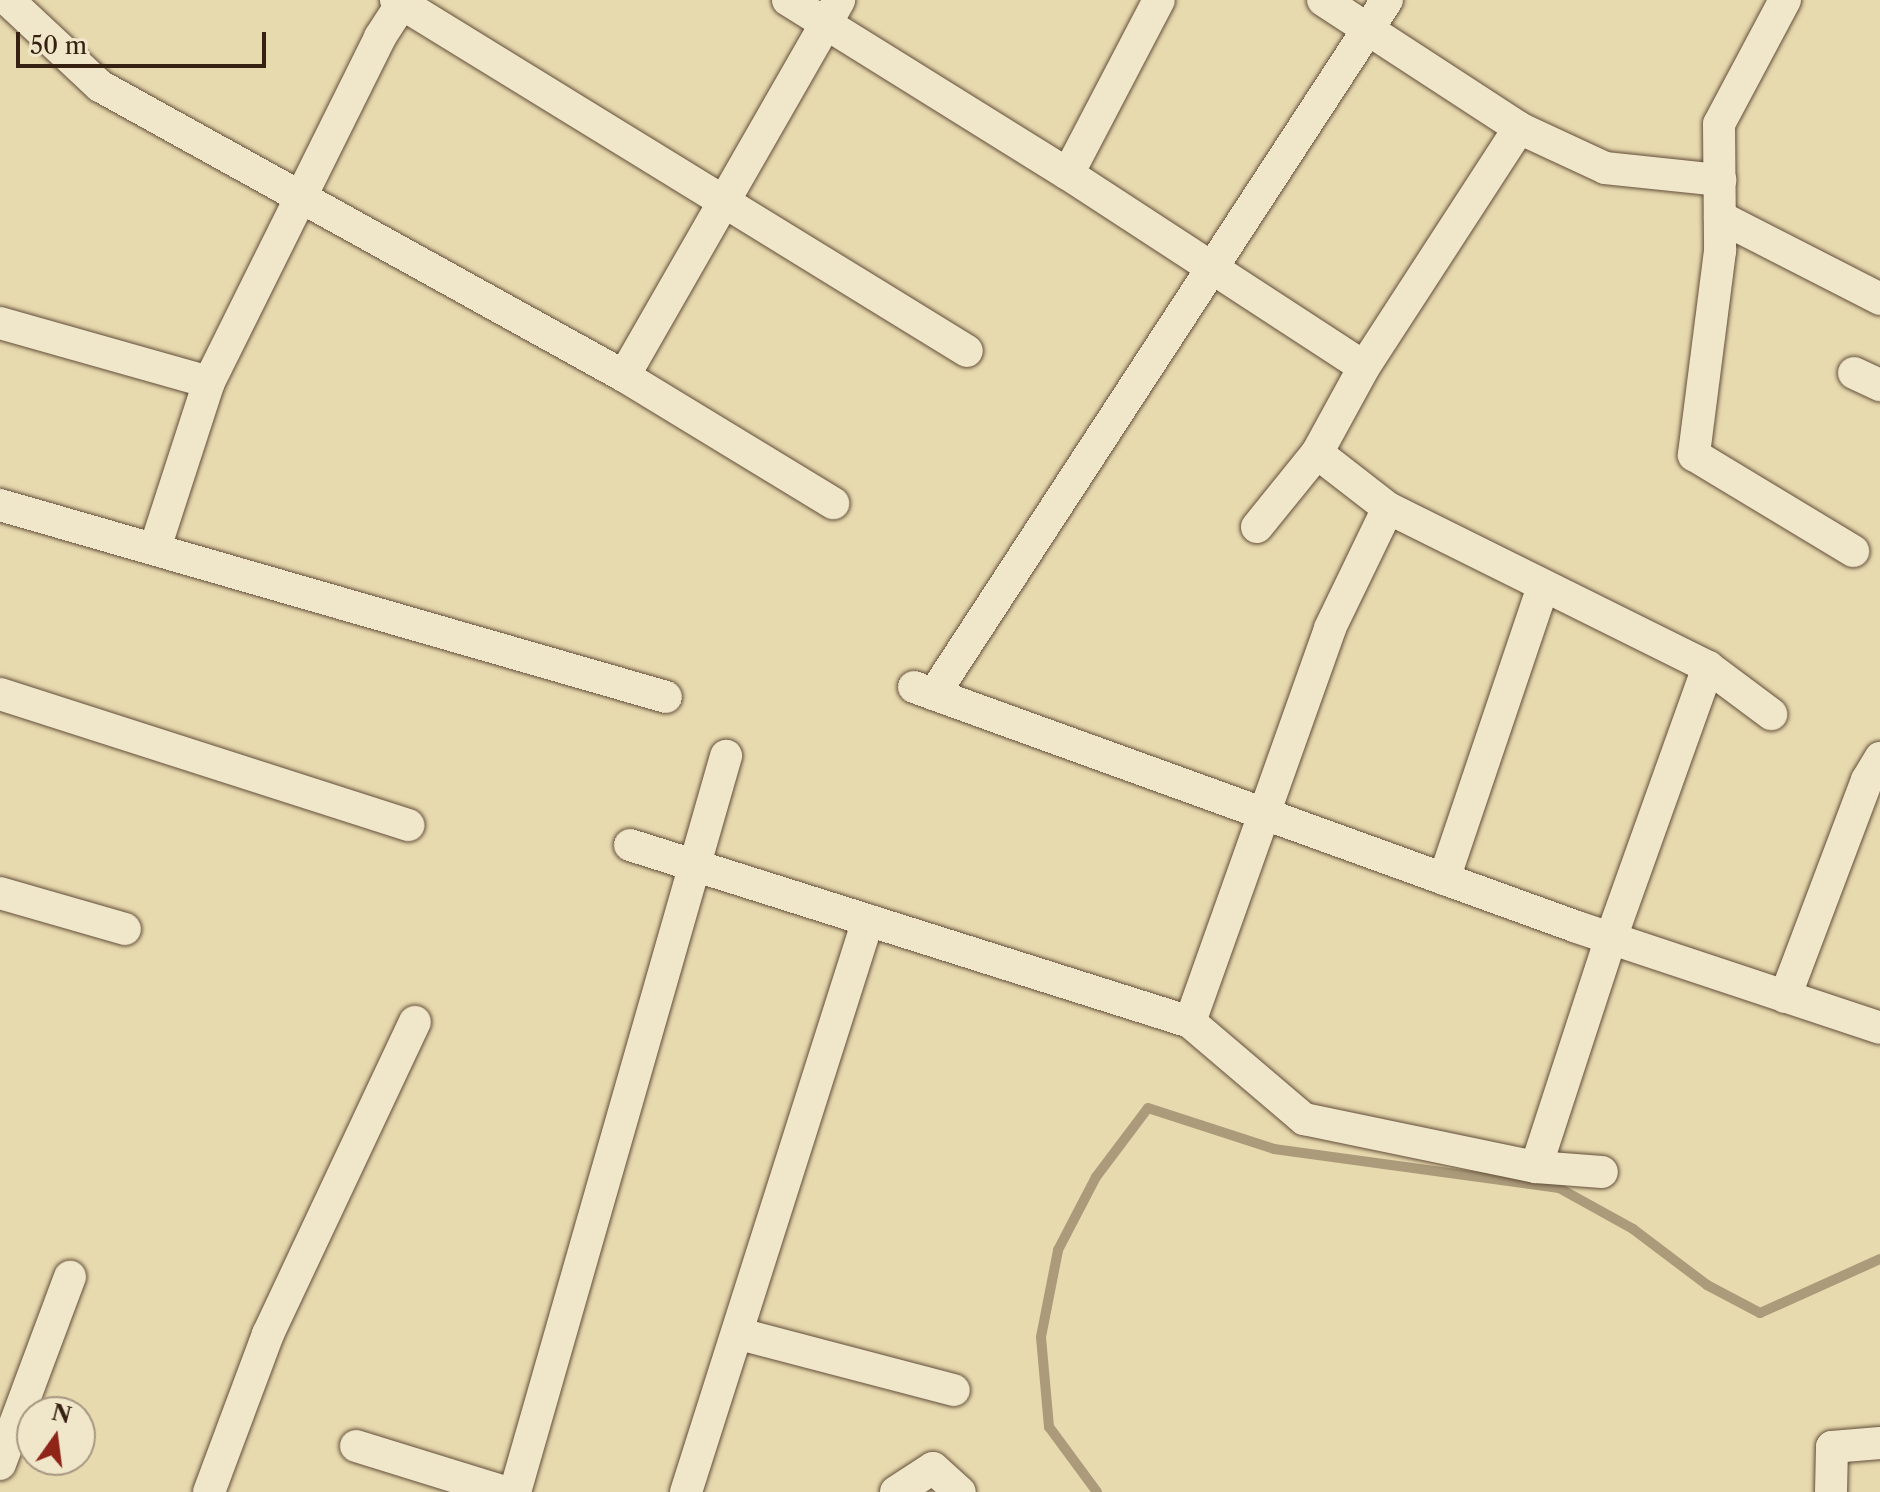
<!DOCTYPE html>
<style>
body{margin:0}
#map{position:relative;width:1880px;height:1492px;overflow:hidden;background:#e8daaf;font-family:"Libre Caslon Text",serif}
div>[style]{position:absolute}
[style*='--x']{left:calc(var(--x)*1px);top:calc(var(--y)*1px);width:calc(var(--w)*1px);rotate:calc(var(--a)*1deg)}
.stream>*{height:10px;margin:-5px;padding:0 5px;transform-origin:5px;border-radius:5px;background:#ab9b7a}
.roads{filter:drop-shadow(0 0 2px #624e39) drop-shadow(0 0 2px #624e39)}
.street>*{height:32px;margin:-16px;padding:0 16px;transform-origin:16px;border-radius:16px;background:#f0e7cb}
span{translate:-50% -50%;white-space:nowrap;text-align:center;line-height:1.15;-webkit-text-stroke:6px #f0e7cb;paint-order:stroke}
.north{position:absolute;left:16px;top:1396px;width:80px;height:80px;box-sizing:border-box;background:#f0e7cb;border:2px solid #a69781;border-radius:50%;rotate:14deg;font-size:22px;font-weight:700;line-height:32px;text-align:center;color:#362012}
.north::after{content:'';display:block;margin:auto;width:28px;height:36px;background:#8f2418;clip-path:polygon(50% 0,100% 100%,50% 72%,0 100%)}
.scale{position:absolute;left:16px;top:32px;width:250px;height:36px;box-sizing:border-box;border:4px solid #362012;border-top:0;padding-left:10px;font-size:24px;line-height:28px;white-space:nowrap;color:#362012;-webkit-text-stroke:6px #f0e7cb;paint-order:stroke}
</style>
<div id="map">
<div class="stream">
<div style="--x:1097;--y:1492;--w:81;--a:-126.4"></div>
<div style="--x:1049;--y:1427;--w:90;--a:-95.1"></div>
<div style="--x:1041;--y:1337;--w:89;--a:-78.9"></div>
<div style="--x:1058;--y:1250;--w:82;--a:-62.5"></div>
<div style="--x:1096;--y:1177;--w:86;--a:-53"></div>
<div style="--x:1148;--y:1108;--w:133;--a:18"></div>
<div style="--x:1274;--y:1149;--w:288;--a:7.8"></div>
<div style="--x:1559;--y:1188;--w:85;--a:29"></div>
<div style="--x:1633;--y:1229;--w:93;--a:37.1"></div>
<div style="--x:1707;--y:1285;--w:60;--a:27.8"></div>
<div style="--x:1760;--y:1313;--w:132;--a:-24.2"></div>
</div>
<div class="roads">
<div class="street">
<div style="--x:8;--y:0;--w:126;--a:43.1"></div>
<div style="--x:100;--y:86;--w:599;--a:28.96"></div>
<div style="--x:624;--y:376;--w:245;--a:31.3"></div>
<div style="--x:396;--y:0;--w:670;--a:31.58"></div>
<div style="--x:788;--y:0;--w:330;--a:31.9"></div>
<div style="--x:1068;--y:174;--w:353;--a:33.1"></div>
<div style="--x:1323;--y:0;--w:234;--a:33.1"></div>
<div style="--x:1519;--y:128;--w:95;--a:24.9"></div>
<div style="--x:1605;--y:168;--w:116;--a:6"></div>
<div style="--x:1785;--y:0;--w:140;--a:118"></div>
<div style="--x:1719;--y:124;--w:127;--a:89.5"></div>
<div style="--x:1720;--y:251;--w:206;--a:97.3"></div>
<div style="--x:1694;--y:455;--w:186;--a:31.1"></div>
<div style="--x:1068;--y:174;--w:196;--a:-62.4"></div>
<div style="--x:1720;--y:217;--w:180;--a:27.1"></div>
<div style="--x:0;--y:323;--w:217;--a:15.8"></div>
<div style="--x:1854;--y:373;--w:29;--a:25"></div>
<div style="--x:624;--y:376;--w:433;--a:-60.2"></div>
<div style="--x:1317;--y:453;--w:90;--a:37.8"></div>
<div style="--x:1388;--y:508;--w:357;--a:26.4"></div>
<div style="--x:1708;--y:667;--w:79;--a:36.7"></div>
<div style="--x:0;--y:505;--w:693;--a:16.08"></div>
<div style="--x:1257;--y:527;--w:95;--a:-51"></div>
<div style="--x:1317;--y:453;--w:98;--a:-61.3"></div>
<div style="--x:1364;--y:367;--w:285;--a:-57"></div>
<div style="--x:155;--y:548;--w:175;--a:-72"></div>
<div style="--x:209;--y:382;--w:385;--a:-63.6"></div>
<div style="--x:380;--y:37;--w:44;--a:-57"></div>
<div style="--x:914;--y:687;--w:705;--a:19.9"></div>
<div style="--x:1577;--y:927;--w:319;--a:18.4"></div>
<div style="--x:0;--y:694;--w:429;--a:17.8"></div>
<div style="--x:934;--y:694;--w:829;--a:-56.87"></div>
<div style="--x:630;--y:845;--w:587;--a:17.54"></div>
<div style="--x:1190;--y:1022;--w:150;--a:40.4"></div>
<div style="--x:1304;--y:1119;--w:237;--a:11.7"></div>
<div style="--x:1536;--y:1167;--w:66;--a:4.3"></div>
<div style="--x:1444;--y:879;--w:308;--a:-71.3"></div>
<div style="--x:0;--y:893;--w:130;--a:16.1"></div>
<div style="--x:1785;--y:997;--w:232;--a:-69.3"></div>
<div style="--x:1867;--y:780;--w:26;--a:-59"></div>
<div style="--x:1190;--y:1022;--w:418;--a:-70.4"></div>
<div style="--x:1330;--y:628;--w:133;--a:-64.2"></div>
<div style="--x:1536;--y:1167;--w:241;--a:-71.9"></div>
<div style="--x:1611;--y:938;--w:288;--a:-70.3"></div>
<div style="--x:740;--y:1334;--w:221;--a:14.7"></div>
<div style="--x:356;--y:1446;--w:156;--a:17.2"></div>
<div style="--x:0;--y:1464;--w:200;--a:-69.5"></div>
<div style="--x:209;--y:1492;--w:169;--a:-69.5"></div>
<div style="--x:268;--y:1334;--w:345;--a:-64.8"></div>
<div style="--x:515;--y:1492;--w:766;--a:-74"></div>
<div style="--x:686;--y:1492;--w:600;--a:-72.35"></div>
<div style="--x:896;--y:1492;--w:44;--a:-33"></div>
<div style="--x:933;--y:1468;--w:36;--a:42"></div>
<div style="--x:1831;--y:1492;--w:45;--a:-88.7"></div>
<div style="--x:1832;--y:1447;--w:48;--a:-4.8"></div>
</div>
</div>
<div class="north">N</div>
<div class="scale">50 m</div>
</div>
